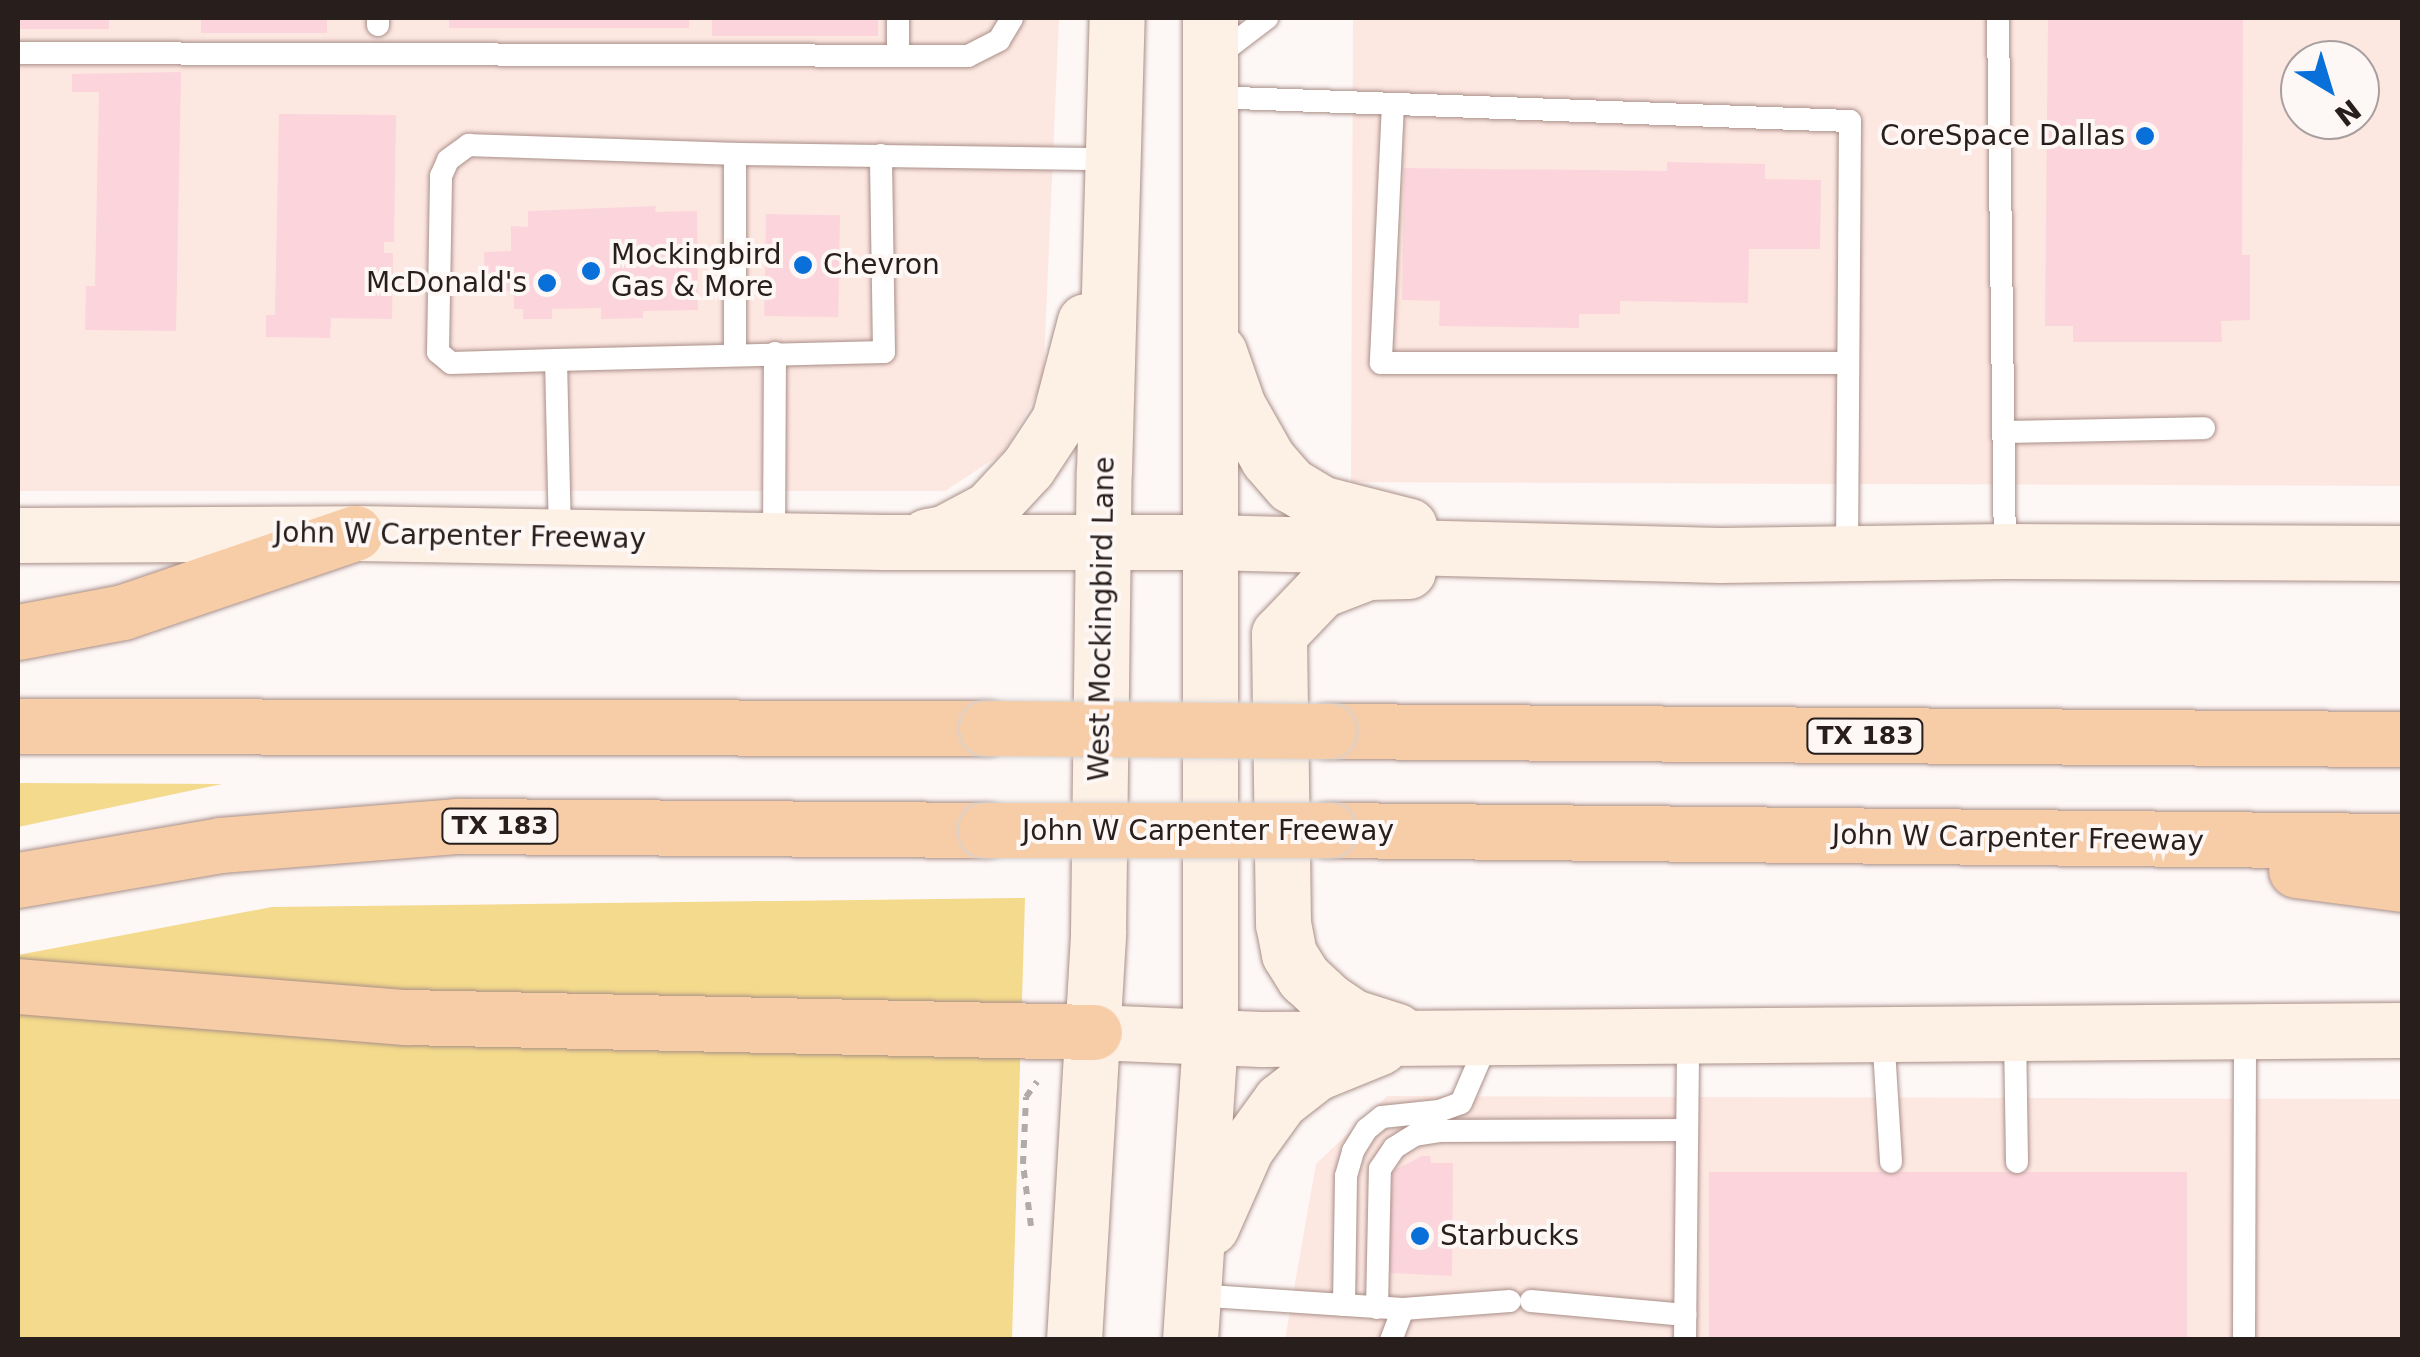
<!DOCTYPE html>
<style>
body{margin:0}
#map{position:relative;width:2420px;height:1357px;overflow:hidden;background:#fdf7f6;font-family:"DejaVu Sans",sans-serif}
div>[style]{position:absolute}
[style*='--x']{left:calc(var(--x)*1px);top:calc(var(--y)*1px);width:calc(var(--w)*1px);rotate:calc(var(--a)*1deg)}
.built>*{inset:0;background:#fde7e1}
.green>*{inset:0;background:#f4da8c}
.building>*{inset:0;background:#fbd5db;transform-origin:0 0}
.path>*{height:6px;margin-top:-3px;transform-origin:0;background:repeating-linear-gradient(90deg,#b1aaa9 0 8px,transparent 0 16px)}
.roads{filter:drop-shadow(0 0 2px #a98f88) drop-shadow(0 0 2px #a98f88)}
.lane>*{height:22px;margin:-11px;padding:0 11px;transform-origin:11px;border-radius:11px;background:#fff}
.secondary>*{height:55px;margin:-27.5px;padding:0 27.5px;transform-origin:27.5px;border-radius:27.5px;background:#fdf0e5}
.highway>*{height:55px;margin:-27.5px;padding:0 27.5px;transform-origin:27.5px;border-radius:27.5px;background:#f7cda8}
.bridges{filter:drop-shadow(0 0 2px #d4d2d2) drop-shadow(0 0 2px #d4d2d2)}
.highway-bridge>*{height:55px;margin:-27.5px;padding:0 27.5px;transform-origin:27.5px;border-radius:27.5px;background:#f7cda8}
.dots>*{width:28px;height:28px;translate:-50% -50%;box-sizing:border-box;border:5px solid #fdf7f6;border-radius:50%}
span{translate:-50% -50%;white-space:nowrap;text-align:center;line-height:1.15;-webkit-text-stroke:8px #fdf7f6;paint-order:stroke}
.shield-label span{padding:2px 8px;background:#fdf7f6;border:2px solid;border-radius:8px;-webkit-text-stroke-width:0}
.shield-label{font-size:25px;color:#281e1c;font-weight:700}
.poi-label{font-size:28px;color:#281e1c}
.right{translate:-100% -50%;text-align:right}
.left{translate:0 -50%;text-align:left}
.street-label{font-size:28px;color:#281e1c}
.frame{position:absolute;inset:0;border:20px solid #281e1c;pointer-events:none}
.north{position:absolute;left:2280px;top:40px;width:100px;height:100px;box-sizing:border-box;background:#fdf7f6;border:2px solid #a8a09f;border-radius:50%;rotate:142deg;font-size:28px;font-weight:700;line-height:40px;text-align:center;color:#281e1c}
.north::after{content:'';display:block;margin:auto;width:35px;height:45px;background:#0a70d9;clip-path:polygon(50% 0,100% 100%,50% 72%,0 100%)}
</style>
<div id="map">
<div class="built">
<div style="clip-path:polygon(18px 18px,1059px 18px,1043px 384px,1003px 453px,945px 491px,18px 491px)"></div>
<div style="clip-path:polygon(evenodd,1353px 18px,2402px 18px,2402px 486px,1351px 482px,1353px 18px,2300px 60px,2360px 60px,2360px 120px,2300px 120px,2300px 60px)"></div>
<div style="clip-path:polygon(1387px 1096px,2402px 1099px,2402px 1339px,1285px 1340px,1316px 1164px)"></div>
</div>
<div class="green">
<div style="clip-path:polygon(18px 783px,222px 784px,18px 827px)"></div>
<div style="clip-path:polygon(1025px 898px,1012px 1339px,18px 1340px,18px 955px,272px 907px)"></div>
</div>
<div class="building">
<div style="left:18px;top:18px;width:91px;height:11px"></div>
<div style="left:201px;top:18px;width:126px;height:15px"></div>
<div style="left:449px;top:18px;width:240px;height:10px"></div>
<div style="left:712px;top:18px;width:166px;height:18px"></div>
<div style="clip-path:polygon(2048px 18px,2243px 18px,2242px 255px,2250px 255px,2250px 320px,2221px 321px,2222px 342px,2073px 342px,2073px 326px,2045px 326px)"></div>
<div style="clip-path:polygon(181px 72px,176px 331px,85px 330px,86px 286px,95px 286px,99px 92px,72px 92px,72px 74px)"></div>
<div style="clip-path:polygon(279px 114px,396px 115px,394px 242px,384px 242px,384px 253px,393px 253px,392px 319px,331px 318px,330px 338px,266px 337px,266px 315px,275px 315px)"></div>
<div style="clip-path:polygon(1667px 162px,1765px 164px,1765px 179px,1821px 180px,1820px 249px,1749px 249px,1748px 303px,1620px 301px,1620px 314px,1579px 314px,1579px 328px,1439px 326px,1440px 301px,1402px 300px,1404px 168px,1667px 171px)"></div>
<div style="clip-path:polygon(656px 206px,655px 212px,697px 211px,698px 310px,643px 311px,643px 318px,601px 319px,601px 308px,552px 309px,552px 319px,523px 319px,523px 309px,514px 309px,514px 291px,485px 291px,484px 252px,511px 251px,511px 226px,528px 227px,528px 211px)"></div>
<div style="left:766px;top:214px;width:74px;height:102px;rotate:1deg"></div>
<div style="clip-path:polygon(1422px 1156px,1430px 1156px,1431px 1163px,1453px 1163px,1452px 1276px,1390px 1273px,1385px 1198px,1393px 1171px)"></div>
<div style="left:1709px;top:1172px;width:478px;height:168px"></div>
</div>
<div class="path">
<div style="--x:1031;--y:1226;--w:63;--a:-97.4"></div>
<div style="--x:1023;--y:1164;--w:67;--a:-87.4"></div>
<div style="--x:1026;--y:1097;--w:19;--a:-54"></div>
</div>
<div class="roads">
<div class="lane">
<div style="--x:378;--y:18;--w:7;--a:90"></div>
<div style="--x:898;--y:18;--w:38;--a:90"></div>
<div style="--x:1998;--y:18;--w:533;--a:89.25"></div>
<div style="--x:18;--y:53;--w:950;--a:0.18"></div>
<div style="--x:968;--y:56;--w:35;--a:-27"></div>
<div style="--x:999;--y:40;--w:26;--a:-59"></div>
<div style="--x:1213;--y:59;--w:68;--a:-37.2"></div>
<div style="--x:1210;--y:97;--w:640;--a:2.15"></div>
<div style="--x:1850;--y:121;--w:432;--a:90.4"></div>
<div style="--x:1393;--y:104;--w:259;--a:92.7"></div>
<div style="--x:1381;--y:363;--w:467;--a:0"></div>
<div style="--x:735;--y:355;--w:201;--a:-90"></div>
<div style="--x:735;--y:154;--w:378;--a:0.8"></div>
<div style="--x:556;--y:360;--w:105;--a:178.4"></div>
<div style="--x:451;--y:363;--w:17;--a:-140"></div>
<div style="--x:438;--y:352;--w:176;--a:-89"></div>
<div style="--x:441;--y:176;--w:17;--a:-66"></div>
<div style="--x:448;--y:160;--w:26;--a:-36"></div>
<div style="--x:469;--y:145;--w:266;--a:1.9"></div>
<div style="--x:2003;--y:432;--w:201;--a:-1.1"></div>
<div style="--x:560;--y:536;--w:176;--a:-91.3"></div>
<div style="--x:556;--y:360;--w:328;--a:-1.4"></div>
<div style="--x:884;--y:352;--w:197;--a:-90.9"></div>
<div style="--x:774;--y:540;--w:187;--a:-89.7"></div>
<div style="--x:2015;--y:1033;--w:129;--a:89.1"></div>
<div style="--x:1883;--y:1034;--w:128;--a:86.4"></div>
<div style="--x:1194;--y:1295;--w:209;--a:3.8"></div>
<div style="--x:1403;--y:1309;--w:33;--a:111"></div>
<div style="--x:1531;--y:1301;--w:155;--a:5.2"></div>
<div style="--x:1344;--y:1305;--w:129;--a:-89.1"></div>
<div style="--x:1346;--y:1176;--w:26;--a:-74"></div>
<div style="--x:1353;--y:1151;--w:26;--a:-58"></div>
<div style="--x:1367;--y:1129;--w:19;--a:-39"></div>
<div style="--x:1382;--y:1117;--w:57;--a:-6"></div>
<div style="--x:1439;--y:1111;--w:23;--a:-20"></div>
<div style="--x:1461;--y:1103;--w:71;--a:-66.7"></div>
<div style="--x:1377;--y:1308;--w:139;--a:-88.8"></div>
<div style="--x:1380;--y:1169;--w:25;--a:-56"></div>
<div style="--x:1394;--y:1148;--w:25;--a:-32"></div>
<div style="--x:1415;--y:1135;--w:26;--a:-9"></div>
<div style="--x:1441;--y:1131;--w:246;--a:-0.2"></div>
<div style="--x:1403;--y:1309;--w:107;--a:-4.3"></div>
<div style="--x:1685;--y:1340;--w:305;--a:-89.4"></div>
<div style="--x:2244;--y:1340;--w:309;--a:-89.8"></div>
</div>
<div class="secondary">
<div style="--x:1219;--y:352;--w:57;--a:70.6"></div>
<div style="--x:1238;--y:406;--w:61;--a:60.5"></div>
<div style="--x:1268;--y:459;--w:35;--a:49"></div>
<div style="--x:1291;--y:485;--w:37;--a:31"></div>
<div style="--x:1323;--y:504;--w:89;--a:14.3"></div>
<div style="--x:18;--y:535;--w:337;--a:-0.3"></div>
<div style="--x:355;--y:533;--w:530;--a:0.97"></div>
<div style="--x:885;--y:542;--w:323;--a:0"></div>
<div style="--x:1208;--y:542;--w:512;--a:1.45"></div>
<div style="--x:1720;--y:555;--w:285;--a:-0.8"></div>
<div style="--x:2005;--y:551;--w:397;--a:0.3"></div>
<div style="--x:927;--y:536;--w:17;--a:-10"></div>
<div style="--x:944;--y:533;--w:51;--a:-28.1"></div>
<div style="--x:989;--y:509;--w:57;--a:-47.1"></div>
<div style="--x:1028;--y:467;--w:56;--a:-56.6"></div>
<div style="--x:1059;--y:420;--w:102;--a:-75.3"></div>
<div style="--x:1397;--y:1031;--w:46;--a:-162.3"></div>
<div style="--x:1353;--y:1017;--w:30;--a:-146"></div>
<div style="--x:1328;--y:1000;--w:33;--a:-137"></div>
<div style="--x:1304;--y:978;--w:28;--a:-122"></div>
<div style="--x:1289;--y:954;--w:31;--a:-101"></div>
<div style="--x:1283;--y:924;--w:290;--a:-90.8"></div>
<div style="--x:1279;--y:634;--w:61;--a:-46.3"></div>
<div style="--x:1321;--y:590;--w:50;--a:-21"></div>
<div style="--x:1368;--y:572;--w:40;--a:-1.4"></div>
<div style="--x:1094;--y:1032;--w:167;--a:2.4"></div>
<div style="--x:1261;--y:1039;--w:1141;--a:-0.45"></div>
<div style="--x:1211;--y:1227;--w:86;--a:-66.1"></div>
<div style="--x:1246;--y:1148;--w:58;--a:-54.1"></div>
<div style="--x:1280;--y:1101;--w:46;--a:-37.9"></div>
<div style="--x:1316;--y:1073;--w:69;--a:-22.1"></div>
<div style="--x:1074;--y:1340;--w:407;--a:-86.6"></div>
<div style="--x:1098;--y:934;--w:463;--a:-89.3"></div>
<div style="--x:1104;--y:471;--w:453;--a:-88.4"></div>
<div style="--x:1190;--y:1340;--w:304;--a:-86.2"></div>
<div style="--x:1210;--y:1037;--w:1019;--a:-90"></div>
</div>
<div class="highway">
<div style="--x:18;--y:632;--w:107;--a:-10.8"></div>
<div style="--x:123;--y:612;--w:245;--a:-18.8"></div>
<div style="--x:18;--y:726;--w:969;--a:0.12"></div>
<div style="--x:1328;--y:731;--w:1074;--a:0.43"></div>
<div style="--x:1328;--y:830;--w:1074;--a:0.59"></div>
<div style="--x:2296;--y:870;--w:107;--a:7.5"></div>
<div style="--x:18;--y:880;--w:205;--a:-9.8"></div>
<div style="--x:220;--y:845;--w:239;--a:-4.6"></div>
<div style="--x:458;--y:826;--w:528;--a:0.43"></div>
<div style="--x:18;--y:986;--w:389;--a:4.6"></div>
<div style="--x:406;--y:1017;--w:688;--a:1.25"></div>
</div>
</div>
<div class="bridges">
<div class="highway-bridge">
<div style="--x:987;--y:728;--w:341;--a:0.5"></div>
<div style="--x:986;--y:830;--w:342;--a:0"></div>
</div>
</div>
<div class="dots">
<div style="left:2145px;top:136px;background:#0a70d9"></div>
<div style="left:803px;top:265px;background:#0a70d9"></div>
<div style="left:591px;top:271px;background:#0a70d9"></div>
<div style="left:547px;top:283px;background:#0a70d9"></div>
<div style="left:1420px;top:1236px;background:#0a70d9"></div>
</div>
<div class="shield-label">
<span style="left:1865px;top:736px">TX 183</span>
<span style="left:500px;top:826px">TX 183</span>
</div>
<div class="poi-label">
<span class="right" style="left:2125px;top:136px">CoreSpace Dallas</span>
<span class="left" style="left:611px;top:271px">Mockingbird<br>Gas &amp; More</span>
<span class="left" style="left:823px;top:265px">Chevron</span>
<span class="right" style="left:527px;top:283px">McDonald's</span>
<span class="left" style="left:1440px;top:1236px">Starbucks</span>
</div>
<div class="street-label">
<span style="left:460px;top:536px;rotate:1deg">John W Carpenter Freeway</span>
<span style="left:1102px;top:619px;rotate:-89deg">West Mockingbird Lane</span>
<span style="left:1208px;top:831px">John W Carpenter Freeway</span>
<span style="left:2018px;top:838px;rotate:1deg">John W Carpenter Freeway</span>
</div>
<div class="frame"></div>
<div class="north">N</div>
</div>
